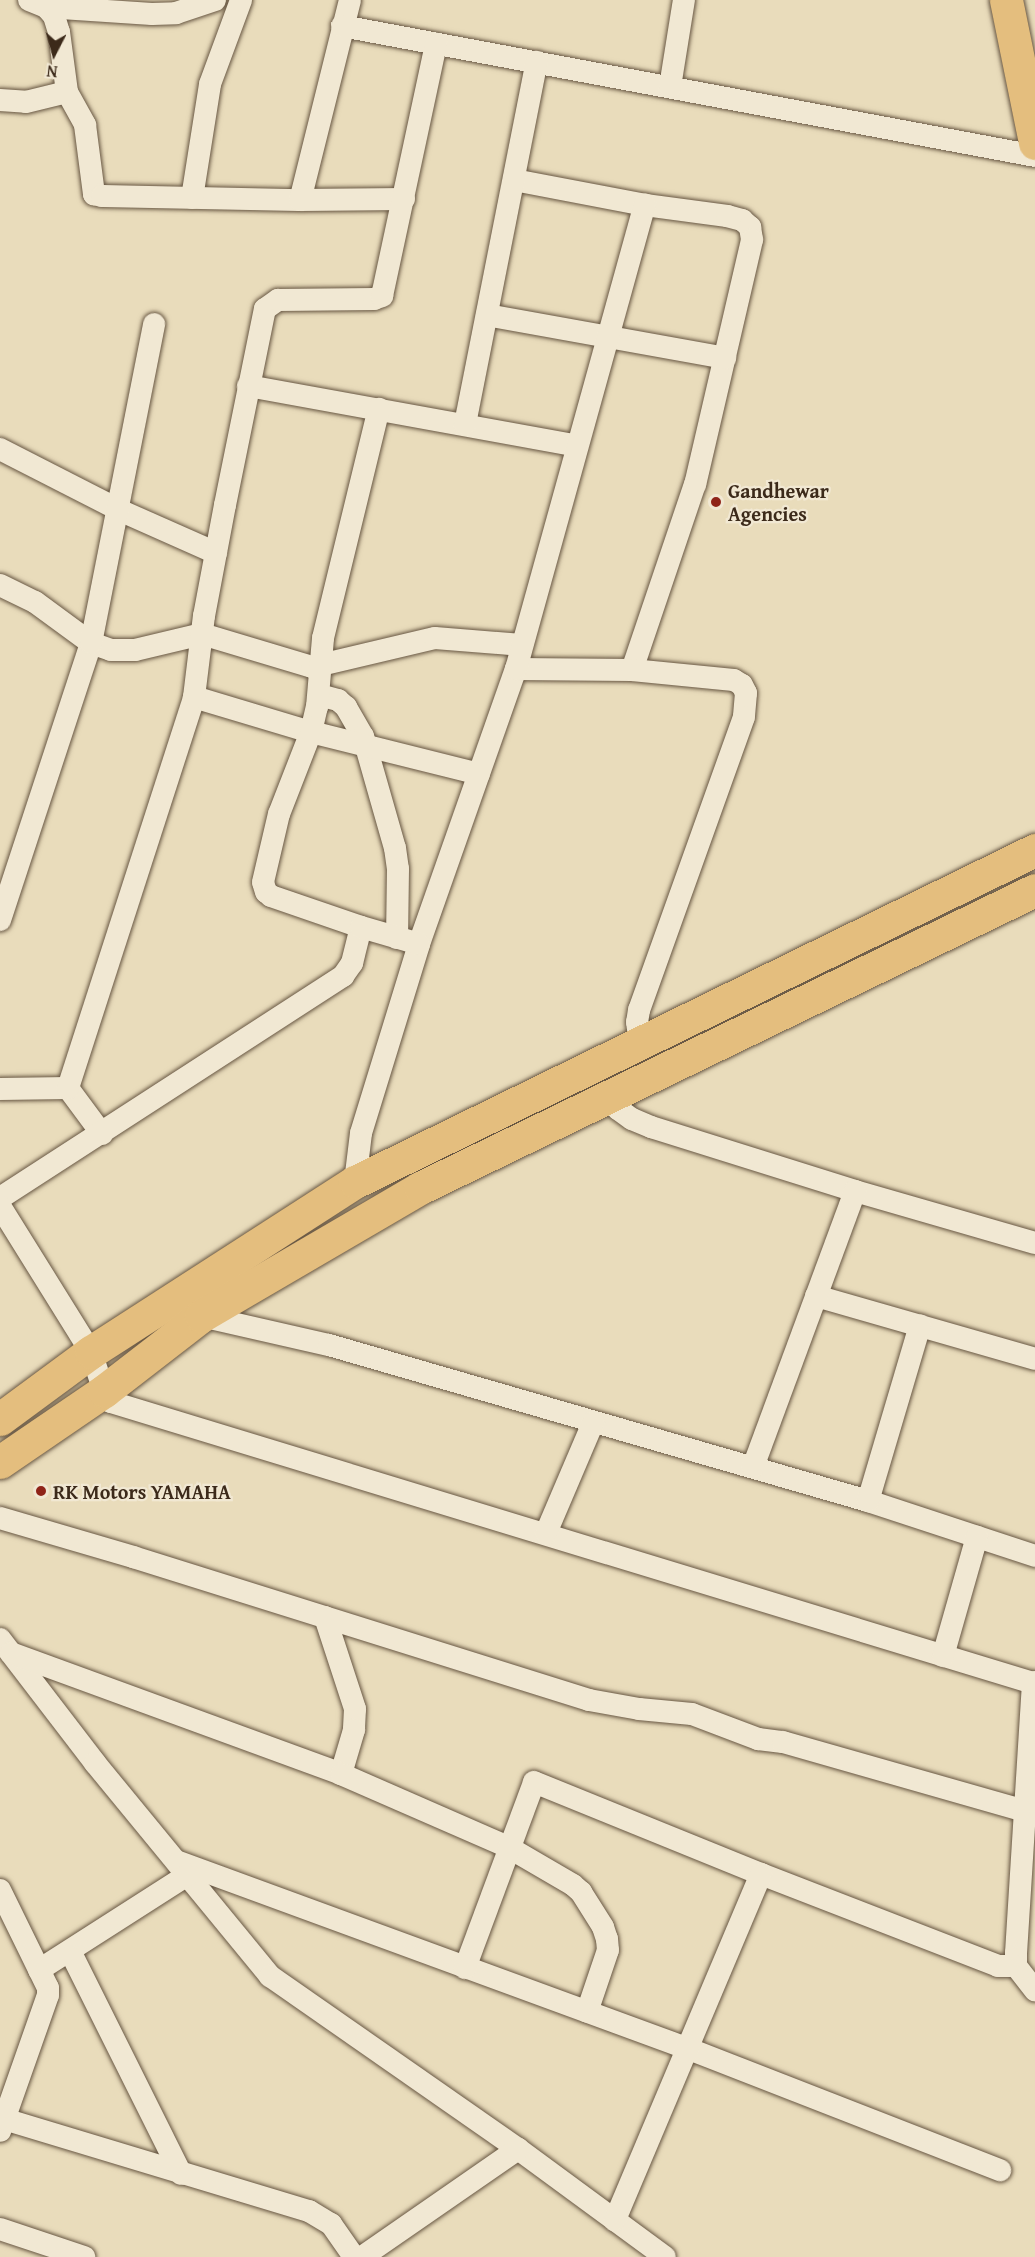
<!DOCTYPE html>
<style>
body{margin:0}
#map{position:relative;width:1035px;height:2257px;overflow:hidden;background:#e9dcbb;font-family:"Gentium Book Plus",serif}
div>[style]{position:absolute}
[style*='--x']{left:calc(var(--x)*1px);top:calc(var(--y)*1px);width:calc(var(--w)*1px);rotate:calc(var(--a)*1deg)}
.roads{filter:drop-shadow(0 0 2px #675642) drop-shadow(0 0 2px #675642)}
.street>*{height:22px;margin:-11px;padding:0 11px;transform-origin:11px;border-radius:11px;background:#f1e8d3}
.primary>*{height:33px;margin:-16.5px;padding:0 16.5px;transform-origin:16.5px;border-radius:16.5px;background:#e4be7e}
.highway>*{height:33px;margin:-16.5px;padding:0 16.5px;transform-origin:16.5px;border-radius:16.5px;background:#e4be7e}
.dots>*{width:16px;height:16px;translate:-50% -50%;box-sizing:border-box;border:3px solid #f1e8d3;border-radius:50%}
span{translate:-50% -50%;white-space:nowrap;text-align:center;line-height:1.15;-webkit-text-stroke:4.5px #f1e8d3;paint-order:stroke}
.poi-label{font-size:20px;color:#3c2a1a;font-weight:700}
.left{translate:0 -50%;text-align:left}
.north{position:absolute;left:24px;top:24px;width:60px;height:60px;-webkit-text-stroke:4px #f1e8d3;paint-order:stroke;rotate:186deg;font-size:16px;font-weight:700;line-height:24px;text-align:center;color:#3c2a1a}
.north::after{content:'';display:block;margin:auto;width:21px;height:27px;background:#3c2a1a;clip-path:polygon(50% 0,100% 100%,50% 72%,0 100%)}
</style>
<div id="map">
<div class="roads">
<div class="street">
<div style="--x:29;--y:0;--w:18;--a:22"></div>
<div style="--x:46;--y:7;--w:12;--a:48"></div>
<div style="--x:54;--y:16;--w:17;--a:73"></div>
<div style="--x:59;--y:32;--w:61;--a:82.4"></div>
<div style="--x:67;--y:92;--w:38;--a:61"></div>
<div style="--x:85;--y:125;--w:70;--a:82.6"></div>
<div style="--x:94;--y:194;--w:8;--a:14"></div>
<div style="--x:102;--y:196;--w:198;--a:1.2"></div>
<div style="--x:350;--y:0;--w:206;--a:104"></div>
<div style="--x:300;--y:200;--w:104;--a:-0.6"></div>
<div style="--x:46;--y:7;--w:106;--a:3.8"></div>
<div style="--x:152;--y:14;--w:24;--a:-2"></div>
<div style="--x:176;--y:13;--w:41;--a:-18.4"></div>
<div style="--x:342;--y:26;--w:705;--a:10.62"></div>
<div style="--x:670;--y:87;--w:88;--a:-80.9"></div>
<div style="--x:0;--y:100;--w:26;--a:4"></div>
<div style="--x:26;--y:102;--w:42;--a:-13.7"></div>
<div style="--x:514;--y:180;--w:133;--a:10.8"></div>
<div style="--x:645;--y:205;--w:83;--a:7.6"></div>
<div style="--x:727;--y:216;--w:16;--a:15"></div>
<div style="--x:742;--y:220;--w:11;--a:41"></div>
<div style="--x:750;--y:227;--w:13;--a:81"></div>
<div style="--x:752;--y:240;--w:251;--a:103.1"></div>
<div style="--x:695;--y:484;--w:196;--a:108.7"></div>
<div style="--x:192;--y:198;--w:115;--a:-81"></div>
<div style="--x:210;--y:84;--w:90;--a:-69.7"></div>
<div style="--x:487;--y:315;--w:242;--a:10.2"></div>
<div style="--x:248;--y:386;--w:334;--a:10.3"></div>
<div style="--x:465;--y:424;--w:369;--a:-78.8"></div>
<div style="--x:0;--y:449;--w:134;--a:27.1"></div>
<div style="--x:119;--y:510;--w:106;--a:23.9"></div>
<div style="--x:0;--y:585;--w:39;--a:26"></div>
<div style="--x:35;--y:602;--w:69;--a:36.2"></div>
<div style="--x:91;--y:643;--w:21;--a:19"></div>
<div style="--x:111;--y:650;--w:24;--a:0"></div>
<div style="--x:135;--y:650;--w:69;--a:-13.4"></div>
<div style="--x:202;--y:634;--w:115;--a:16.7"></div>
<div style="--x:312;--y:667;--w:126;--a:-13.3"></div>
<div style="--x:435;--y:638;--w:87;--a:4.6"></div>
<div style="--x:516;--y:669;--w:116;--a:0.5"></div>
<div style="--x:632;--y:670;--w:102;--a:5.6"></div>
<div style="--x:734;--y:680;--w:9;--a:32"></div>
<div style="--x:742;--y:685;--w:9;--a:63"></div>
<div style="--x:746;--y:693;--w:24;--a:95"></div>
<div style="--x:744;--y:717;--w:311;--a:109.7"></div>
<div style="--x:639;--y:1010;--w:12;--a:99"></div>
<div style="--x:637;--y:1022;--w:22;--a:82"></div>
<div style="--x:319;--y:695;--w:20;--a:15"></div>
<div style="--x:338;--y:700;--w:11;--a:41"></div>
<div style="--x:346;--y:707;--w:34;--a:60"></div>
<div style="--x:363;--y:736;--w:116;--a:74.1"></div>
<div style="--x:395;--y:848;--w:21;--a:82"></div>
<div style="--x:398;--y:869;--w:69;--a:90.8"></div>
<div style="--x:194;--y:697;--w:122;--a:16.7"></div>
<div style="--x:311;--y:732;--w:173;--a:14"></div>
<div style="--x:0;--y:920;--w:292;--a:-71.8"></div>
<div style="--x:91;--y:643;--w:325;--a:-78.8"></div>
<div style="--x:361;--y:927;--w:95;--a:-161"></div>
<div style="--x:271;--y:896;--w:6;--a:-141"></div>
<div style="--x:266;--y:892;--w:10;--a:-107"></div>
<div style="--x:263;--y:882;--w:70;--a:-76.8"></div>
<div style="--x:279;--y:814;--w:88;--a:-68.7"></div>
<div style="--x:311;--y:732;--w:26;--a:-77"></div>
<div style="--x:317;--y:707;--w:69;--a:-85"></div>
<div style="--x:323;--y:638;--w:236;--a:-76.3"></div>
<div style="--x:0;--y:1089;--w:68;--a:-0.8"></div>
<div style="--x:611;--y:1095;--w:16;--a:63"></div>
<div style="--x:618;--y:1109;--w:17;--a:36"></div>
<div style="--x:632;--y:1119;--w:21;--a:23"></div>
<div style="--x:651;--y:1127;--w:214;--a:17.4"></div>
<div style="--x:855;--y:1191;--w:187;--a:16.1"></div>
<div style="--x:102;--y:1134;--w:57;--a:-126.5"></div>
<div style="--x:68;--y:1088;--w:411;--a:-72.1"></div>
<div style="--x:194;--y:697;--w:82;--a:-83"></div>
<div style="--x:204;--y:616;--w:113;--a:-79.3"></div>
<div style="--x:225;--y:505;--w:200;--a:-78.5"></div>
<div style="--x:265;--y:309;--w:16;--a:-35"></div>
<div style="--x:278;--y:300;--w:96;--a:-0.6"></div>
<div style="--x:374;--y:299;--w:9;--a:-21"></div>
<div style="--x:382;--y:296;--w:258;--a:-77.9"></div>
<div style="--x:355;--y:1182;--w:49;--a:-83"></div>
<div style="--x:361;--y:1133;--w:198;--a:-72.9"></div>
<div style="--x:419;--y:944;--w:292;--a:-70.6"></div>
<div style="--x:516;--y:669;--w:482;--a:-74.5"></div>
<div style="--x:0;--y:1198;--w:409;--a:-32.9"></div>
<div style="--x:343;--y:976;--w:16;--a:-55"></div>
<div style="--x:352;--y:963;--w:37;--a:-76"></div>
<div style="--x:361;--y:927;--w:60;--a:16.3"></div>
<div style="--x:0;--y:1206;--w:172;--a:58.1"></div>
<div style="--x:91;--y:1352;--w:41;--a:71.6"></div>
<div style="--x:104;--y:1391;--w:13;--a:58"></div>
<div style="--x:111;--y:1402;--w:964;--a:16.95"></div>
<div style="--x:816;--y:1296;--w:228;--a:16"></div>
<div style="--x:201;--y:1316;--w:131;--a:12.8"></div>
<div style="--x:329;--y:1345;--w:561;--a:16.14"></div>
<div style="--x:868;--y:1501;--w:176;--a:18.2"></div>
<div style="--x:753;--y:1467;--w:294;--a:-69.7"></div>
<div style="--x:868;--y:1501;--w:183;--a:-73.5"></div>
<div style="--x:0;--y:1518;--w:139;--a:16.3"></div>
<div style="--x:133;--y:1557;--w:478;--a:17.4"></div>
<div style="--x:589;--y:1700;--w:51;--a:10.2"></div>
<div style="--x:639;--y:1709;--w:53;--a:5.4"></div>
<div style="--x:692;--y:1714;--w:71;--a:20.7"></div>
<div style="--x:758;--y:1739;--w:25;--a:7"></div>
<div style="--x:783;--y:1742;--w:252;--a:15.9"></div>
<div style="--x:546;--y:1533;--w:120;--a:-66.9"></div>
<div style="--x:325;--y:1617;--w:97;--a:71.9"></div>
<div style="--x:355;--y:1709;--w:21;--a:93"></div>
<div style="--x:354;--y:1730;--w:46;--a:106.5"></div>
<div style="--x:0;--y:1639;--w:156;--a:52.5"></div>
<div style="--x:95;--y:1763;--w:276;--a:50.6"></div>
<div style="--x:270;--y:1976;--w:302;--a:34.9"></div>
<div style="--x:518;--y:2149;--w:182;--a:36.3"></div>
<div style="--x:11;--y:1653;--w:351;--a:20.1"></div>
<div style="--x:341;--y:1774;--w:182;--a:23.6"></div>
<div style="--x:508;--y:1847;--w:75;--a:30.3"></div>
<div style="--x:573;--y:1885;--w:11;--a:41"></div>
<div style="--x:581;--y:1892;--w:41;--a:57.8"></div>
<div style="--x:603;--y:1927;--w:13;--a:72"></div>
<div style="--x:607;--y:1939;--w:11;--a:85"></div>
<div style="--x:608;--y:1950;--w:65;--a:108.7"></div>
<div style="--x:943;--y:1656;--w:124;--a:-74.1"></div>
<div style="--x:1035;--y:1682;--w:2;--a:153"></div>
<div style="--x:1033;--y:1683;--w:271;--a:93.6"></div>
<div style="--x:1016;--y:1953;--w:13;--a:90"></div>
<div style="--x:1016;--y:1966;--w:31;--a:52"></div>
<div style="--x:179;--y:1862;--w:543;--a:20.14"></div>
<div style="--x:689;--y:2049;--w:334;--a:21.3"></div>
<div style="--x:761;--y:1874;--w:254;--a:21.2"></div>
<div style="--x:998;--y:1966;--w:18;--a:0"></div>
<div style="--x:0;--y:1890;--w:109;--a:63.9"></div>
<div style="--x:48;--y:1988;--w:7;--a:90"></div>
<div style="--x:48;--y:1995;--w:144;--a:109.4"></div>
<div style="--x:70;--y:1951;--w:249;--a:63.5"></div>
<div style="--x:465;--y:1968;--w:198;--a:-69.6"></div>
<div style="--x:534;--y:1782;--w:245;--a:22.1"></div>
<div style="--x:761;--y:1874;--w:376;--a:112.9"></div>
<div style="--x:39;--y:1970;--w:178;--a:-32.6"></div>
<div style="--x:4;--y:2119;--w:319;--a:16.8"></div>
<div style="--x:309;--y:2211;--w:26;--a:31"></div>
<div style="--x:331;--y:2224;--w:40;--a:55.1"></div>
<div style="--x:0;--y:2229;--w:89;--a:18.4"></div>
<div style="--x:362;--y:2257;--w:190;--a:-34.7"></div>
</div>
<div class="primary">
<div style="--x:0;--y:1419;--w:113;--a:-36.4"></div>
<div style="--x:91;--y:1352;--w:314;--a:-32.8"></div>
<div style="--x:355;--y:1182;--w:757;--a:-26.02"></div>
<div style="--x:0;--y:1462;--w:126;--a:-34.3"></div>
<div style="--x:104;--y:1391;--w:123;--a:-37.7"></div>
<div style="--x:201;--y:1316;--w:254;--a:-30.3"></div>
<div style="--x:420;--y:1188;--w:683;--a:-25.85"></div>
</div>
<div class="highway">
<div style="--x:1006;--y:0;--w:146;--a:78.5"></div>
</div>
</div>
<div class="dots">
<div style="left:716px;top:502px;background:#8f2418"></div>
<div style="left:41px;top:1491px;background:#8f2418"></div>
</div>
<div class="poi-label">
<span class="left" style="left:728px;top:502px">Gandhewar<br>Agencies</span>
<span class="left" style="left:53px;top:1491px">RK Motors YAMAHA</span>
</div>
<div class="north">N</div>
</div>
